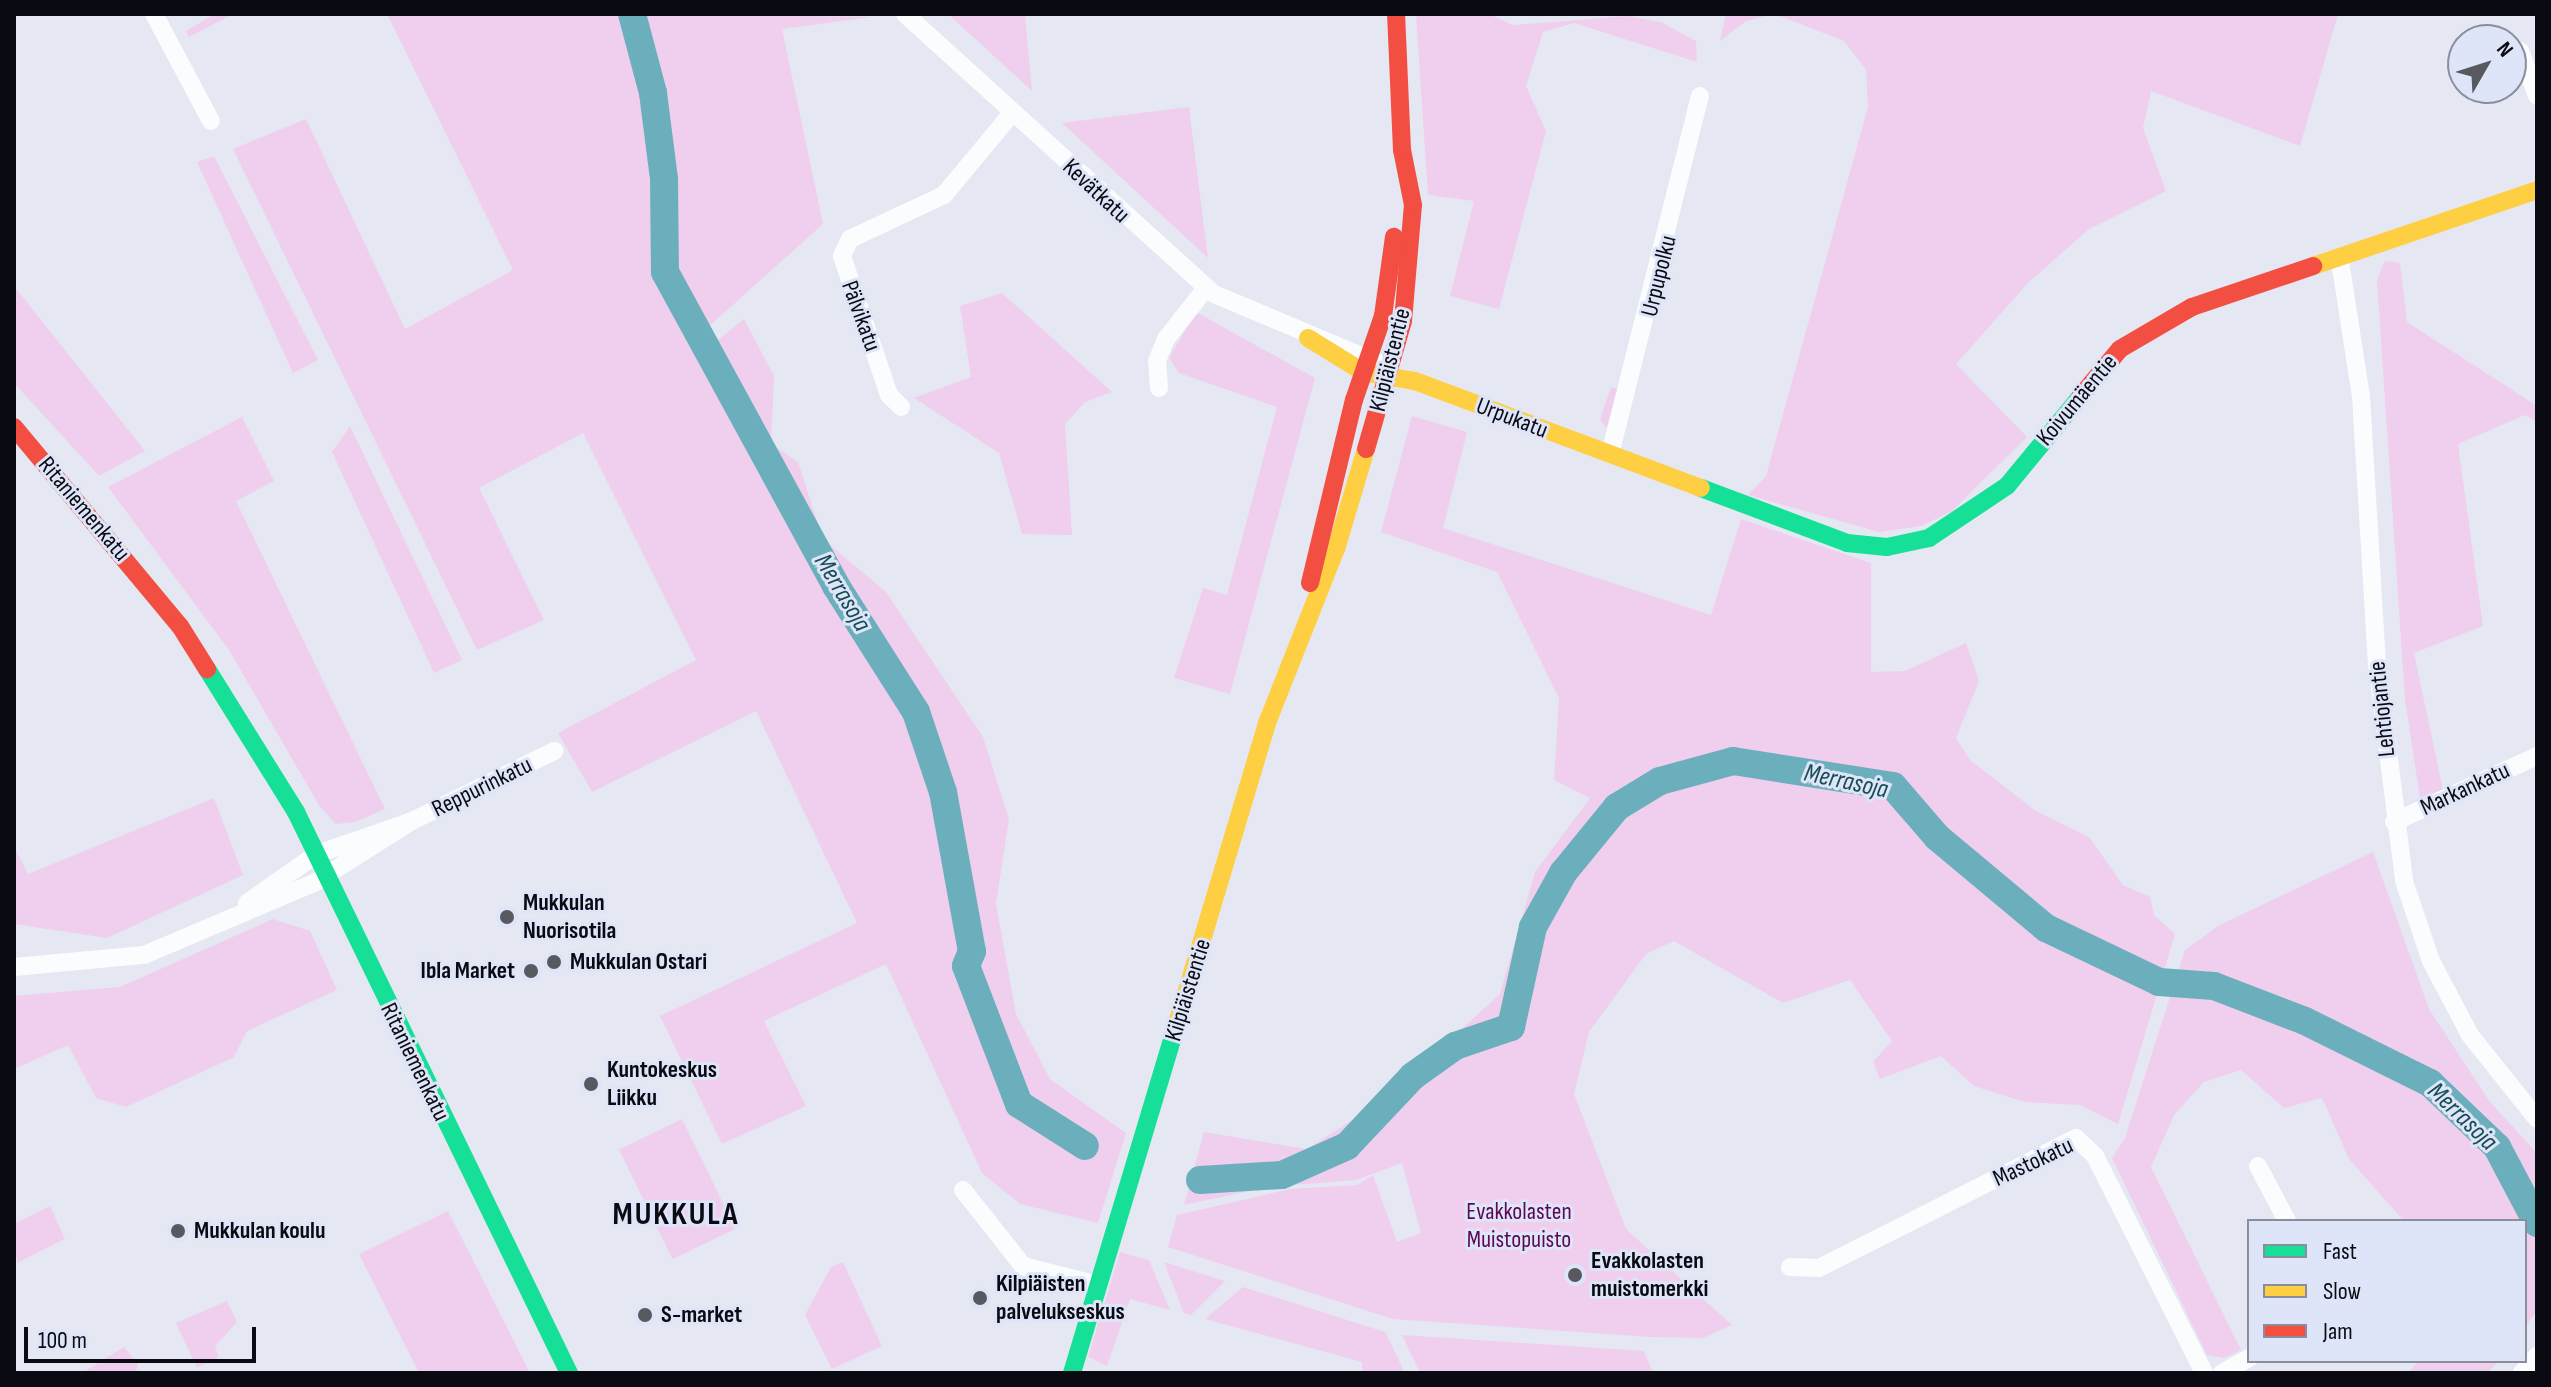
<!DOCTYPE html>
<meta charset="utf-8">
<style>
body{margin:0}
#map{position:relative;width:2551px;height:1387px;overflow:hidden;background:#e5e8f2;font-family:"Sofia Sans Condensed",sans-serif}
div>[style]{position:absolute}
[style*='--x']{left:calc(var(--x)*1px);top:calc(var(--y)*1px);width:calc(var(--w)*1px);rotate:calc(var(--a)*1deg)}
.green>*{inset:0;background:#efcfed;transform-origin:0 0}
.river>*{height:28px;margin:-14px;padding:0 14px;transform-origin:14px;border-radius:14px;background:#6cafbc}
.street>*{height:18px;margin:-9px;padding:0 9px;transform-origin:9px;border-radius:9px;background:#fbfcfd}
.fast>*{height:18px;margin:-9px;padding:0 9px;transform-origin:9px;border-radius:9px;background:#16e098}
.slow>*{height:18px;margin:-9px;padding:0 9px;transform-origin:9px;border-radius:9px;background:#ffcf43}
.jam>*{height:18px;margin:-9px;padding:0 9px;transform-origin:9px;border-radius:9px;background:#f24e42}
.dots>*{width:22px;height:22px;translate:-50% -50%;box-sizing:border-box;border:4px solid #dfe5f8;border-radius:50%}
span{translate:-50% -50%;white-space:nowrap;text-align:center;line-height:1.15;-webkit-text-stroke:6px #dfe5f8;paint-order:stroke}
.street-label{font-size:24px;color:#0a0b12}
.poi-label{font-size:24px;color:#0a0b12;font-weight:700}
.left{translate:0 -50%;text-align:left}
.right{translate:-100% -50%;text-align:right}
.park-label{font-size:24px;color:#5d0652}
.water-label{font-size:26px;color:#164c54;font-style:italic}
.district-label{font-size:32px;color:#0a0b12;font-weight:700;letter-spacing:2px}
.frame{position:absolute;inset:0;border:16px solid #0a0b12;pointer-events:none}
.legend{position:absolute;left:2247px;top:1219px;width:280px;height:144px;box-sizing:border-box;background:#dfe5f8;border:2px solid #8a8e9c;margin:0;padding:10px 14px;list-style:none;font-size:24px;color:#0a0b12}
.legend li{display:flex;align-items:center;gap:16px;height:40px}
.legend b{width:40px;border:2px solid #8a8e9c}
.north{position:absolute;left:2447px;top:24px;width:80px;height:80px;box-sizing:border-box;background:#dfe5f8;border:2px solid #8a8e9c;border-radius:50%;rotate:51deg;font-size:22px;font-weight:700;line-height:32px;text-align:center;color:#0a0b12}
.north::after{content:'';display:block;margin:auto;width:28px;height:36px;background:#575860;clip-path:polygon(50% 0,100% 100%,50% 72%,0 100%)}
.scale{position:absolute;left:24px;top:1327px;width:232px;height:36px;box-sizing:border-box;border:4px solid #0a0b12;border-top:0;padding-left:10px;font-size:24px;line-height:28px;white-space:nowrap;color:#0a0b12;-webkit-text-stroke:6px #dfe5f8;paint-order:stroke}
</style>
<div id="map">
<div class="green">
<div style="clip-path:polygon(215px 14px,233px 14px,189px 37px,186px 31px)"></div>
<div style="clip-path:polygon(387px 14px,621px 14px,644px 97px,656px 277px,697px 357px,744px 319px,774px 376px,771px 444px,798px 462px,823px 539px,886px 592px,983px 737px,1009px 819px,996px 904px,1016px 1014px,1050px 1079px,1126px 1133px,1098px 1223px,1020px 1204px,982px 1173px,886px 964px,764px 1021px,806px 1106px,722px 1144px,660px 1016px,857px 923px,756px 711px,592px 792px,558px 733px,696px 660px,583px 433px,479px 488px,544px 620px,477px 650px,233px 149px,306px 119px,405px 329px,513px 270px)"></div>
<div style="clip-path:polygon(640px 14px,872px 17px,782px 29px,823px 224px,705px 330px,674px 269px,667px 132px)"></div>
<div style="clip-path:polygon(948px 14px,1025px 14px,1032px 91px)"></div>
<div style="clip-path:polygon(1416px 14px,1489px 14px,1513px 25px,1627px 16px,1661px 22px,1696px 41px,1697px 62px,1574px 23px,1543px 32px,1526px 86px,1546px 131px,1499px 309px,1450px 296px,1474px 201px,1428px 195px)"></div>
<div style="clip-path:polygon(1726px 14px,2338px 14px,2300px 146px,2151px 91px,2143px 128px,2166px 191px,2089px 229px,2028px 283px,1956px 364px,2027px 437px,1952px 511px,1921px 526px,1879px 532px,1748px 495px,1766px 476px,1868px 107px,1866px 70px,1844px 41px,1775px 14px,1746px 21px,1720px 41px)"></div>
<div style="clip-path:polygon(1189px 107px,1208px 258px,1062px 123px)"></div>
<div style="clip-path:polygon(214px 156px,318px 360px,293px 373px,197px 162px)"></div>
<div style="clip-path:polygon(2385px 261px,2400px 263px,2407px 322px,2537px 406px,2537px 421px,2525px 415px,2458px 444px,2483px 626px,2414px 653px,2443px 790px,2420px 797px,2405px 700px,2377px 280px)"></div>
<div style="clip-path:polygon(14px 286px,145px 451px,99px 476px,14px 383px)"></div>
<div style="clip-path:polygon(1002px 293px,1112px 392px,1085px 402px,1065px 424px,1072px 535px,1022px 534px,999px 453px,914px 398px,971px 377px,960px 306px)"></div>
<div style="clip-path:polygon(1196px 312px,1315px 378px,1230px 694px,1174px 678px,1203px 588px,1227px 595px,1277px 407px,1179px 373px,1169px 358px)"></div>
<div style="clip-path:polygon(1611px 387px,1623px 390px,1606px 428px,1600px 419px)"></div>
<div style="clip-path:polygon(1412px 416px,1467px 432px,1443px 528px,1711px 615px,1741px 519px,1871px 563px,1871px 672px,1905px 671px,1966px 643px,1979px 681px,1956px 738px,1970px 760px,2036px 811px,2089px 837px,2123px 885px,2150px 897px,2154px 915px,2175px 934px,2118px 1124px,2080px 1105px,2025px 1102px,1974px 1086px,1941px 1056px,1880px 1079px,1873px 1062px,1892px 1041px,1850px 980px,1783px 1003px,1674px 941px,1646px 954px,1589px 1032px,1574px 1094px,1626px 1229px,1732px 1325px,1703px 1338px,1650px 1337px,1393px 1319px,1168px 1247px,1177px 1215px,1290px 1189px,1357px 1185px,1373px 1175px,1397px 1242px,1421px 1233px,1402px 1163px,1356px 1180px,1268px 1187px,1184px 1205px,1204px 1132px,1307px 1149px,1385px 1099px,1500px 994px,1535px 872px,1590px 798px,1554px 780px,1559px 698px,1497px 572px,1381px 532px)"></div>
<div style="clip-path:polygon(242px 417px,274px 481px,236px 501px,385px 809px,355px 822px,336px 824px,320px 807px,229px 650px,108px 487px)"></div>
<div style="clip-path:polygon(350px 426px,462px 660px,434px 673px,332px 452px)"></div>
<div style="clip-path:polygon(214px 798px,243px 875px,107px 938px,14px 924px,14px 847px,28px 874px)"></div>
<div style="clip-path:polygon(2373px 852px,2429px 1009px,2490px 1102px,2537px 1153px,2537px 1311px,2525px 1326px,2525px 1221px,2404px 1221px,2349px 1159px,2322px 1098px,2284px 1108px,2241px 1070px,2204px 1082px,2174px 1115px,2151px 1167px,2241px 1350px,2224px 1358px,2207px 1355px,2112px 1158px,2125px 1138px,2185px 950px,2218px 926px)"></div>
<div style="clip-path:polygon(273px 919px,310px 931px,337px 990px,247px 1031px,234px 1057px,126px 1107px,96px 1098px,68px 1045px,14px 1069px,14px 996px,120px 987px)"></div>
<div style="left:682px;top:1119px;width:122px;height:70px;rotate:64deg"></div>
<div style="clip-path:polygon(50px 1206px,65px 1239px,17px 1263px,14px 1224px)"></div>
<div style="clip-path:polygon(448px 1211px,530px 1373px,419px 1373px,359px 1254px)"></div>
<div style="clip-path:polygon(1120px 1252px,1149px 1260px,1170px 1310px,1130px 1299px,1107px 1366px,1088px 1357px)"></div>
<div style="clip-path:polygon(843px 1262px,882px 1346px,832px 1369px,805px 1315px,831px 1267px)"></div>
<div style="clip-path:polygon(1164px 1262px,1225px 1281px,1191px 1315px,1184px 1313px)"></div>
<div style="clip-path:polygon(1243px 1287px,1385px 1332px,1405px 1373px,1362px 1373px,1362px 1362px,1205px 1319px)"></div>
<div style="clip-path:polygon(227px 1301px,237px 1322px,215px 1346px,219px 1357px,197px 1368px,176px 1323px)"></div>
<div style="clip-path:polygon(1402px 1335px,1644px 1351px,1653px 1373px,1420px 1373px)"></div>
<div style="clip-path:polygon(124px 1347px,138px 1364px,136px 1372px,82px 1373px)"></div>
<div style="clip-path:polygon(2419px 1361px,2498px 1361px,2488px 1373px,2408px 1373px)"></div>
</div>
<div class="river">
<div style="--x:632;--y:14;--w:82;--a:75.1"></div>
<div style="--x:653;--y:93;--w:87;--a:82.7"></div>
<div style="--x:664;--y:179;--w:93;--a:89.4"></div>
<div style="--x:665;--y:272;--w:358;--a:61.4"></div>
<div style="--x:836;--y:586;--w:149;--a:57.6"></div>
<div style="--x:916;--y:712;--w:84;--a:71.4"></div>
<div style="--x:943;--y:792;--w:162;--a:79.7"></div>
<div style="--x:972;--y:951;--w:16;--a:112"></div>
<div style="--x:966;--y:966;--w:148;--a:69"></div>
<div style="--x:1019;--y:1104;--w:78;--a:32.5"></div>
<div style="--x:1200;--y:1180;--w:82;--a:-3.5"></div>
<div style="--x:1282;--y:1175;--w:71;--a:-24"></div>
<div style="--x:1347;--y:1146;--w:96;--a:-46.7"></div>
<div style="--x:1413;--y:1076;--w:52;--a:-35.5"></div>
<div style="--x:1455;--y:1046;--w:59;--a:-18.7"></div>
<div style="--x:1511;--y:1027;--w:102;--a:-77.6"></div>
<div style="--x:1533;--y:927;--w:62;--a:-60.9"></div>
<div style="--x:1563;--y:873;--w:85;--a:-50.7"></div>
<div style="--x:1617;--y:807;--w:50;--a:-31.2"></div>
<div style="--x:1660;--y:781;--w:76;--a:-15.3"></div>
<div style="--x:1733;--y:761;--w:162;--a:8.9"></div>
<div style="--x:1893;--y:786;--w:67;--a:49.2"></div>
<div style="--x:1937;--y:837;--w:142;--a:39.9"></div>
<div style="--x:2046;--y:928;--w:125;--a:25.5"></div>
<div style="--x:2159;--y:982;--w:55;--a:4.2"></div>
<div style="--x:2214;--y:986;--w:97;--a:21"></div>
<div style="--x:2305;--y:1021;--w:140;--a:26.4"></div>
<div style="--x:2430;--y:1083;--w:93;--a:43.7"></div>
<div style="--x:2497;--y:1147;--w:86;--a:62.2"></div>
</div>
<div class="street">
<div style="--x:154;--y:14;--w:121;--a:62"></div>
<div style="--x:905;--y:14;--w:417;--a:42.2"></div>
<div style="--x:1214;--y:294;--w:178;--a:22.8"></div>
<div style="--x:2520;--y:51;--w:48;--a:69.3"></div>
<div style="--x:2340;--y:261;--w:137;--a:81.2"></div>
<div style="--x:2361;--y:396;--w:267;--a:86.6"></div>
<div style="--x:2377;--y:663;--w:220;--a:82.9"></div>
<div style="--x:2404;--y:881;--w:84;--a:71.4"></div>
<div style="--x:2431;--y:961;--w:84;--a:62.2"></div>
<div style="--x:2470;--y:1035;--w:107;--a:51.4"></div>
<div style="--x:1159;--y:388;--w:27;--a:-94"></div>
<div style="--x:1157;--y:361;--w:24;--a:-68"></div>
<div style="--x:1166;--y:339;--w:65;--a:-51.9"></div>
<div style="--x:901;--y:407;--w:17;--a:-135"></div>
<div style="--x:889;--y:395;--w:147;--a:-108.7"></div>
<div style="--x:842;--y:256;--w:19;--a:-65"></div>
<div style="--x:850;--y:239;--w:104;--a:-25.1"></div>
<div style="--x:944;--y:195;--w:107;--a:-50.3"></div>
<div style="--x:1610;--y:454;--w:369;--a:-75.9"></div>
<div style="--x:2394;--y:822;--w:157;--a:-24.8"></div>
<div style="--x:247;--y:903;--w:85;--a:-35"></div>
<div style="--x:317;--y:854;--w:98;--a:-19"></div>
<div style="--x:410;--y:822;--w:161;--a:-26.2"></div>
<div style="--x:14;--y:967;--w:131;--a:-5.3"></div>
<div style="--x:144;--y:955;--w:185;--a:-23"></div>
<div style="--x:314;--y:883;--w:114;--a:-32.4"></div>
<div style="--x:2258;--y:1166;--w:62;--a:62.2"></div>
<div style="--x:963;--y:1190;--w:97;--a:51.7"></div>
<div style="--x:1023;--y:1266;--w:77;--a:14.2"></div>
<div style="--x:1790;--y:1267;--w:29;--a:2"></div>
<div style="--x:1819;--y:1268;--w:288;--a:-26.8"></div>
<div style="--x:2076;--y:1138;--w:26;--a:43"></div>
<div style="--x:2095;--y:1156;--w:243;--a:63.3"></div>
<div style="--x:2222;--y:1373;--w:31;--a:-29"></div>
<div style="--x:2522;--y:1373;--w:23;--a:-49"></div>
</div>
<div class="fast">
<div style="--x:1701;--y:488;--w:156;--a:20.6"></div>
<div style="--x:1847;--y:543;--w:40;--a:5.7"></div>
<div style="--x:1887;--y:547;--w:43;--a:-12.1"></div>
<div style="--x:1929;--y:538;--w:94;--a:-33.7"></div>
<div style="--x:2007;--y:486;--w:115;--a:-50.6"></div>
<div style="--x:207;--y:669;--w:168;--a:58.1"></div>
<div style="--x:296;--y:812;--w:624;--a:64.05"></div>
<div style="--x:1072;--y:1373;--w:369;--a:-73.3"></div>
</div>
<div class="slow">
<div style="--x:2313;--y:266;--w:237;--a:-18.7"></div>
<div style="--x:1308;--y:338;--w:65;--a:31.7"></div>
<div style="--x:1363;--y:372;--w:53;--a:9.8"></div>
<div style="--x:1415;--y:381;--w:305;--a:20.5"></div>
<div style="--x:1178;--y:1020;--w:310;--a:-73.3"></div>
<div style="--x:1267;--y:723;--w:190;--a:-68.4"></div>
<div style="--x:1337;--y:546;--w:101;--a:-73.4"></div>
</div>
<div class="jam">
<div style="--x:2080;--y:397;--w:62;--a:-50.2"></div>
<div style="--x:2120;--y:349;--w:83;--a:-30.3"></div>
<div style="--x:2192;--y:307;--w:128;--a:-18.7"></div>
<div style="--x:14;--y:427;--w:259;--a:50.2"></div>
<div style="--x:180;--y:626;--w:51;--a:57.9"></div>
<div style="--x:1366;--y:449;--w:133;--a:-73.9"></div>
<div style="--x:1403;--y:321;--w:116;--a:-85.1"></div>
<div style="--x:1413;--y:205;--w:56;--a:-101.3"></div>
<div style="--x:1402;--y:150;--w:136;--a:-92.5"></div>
<div style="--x:1310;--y:583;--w:188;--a:-76.5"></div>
<div style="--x:1354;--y:400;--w:89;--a:-71"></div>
<div style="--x:1383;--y:316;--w:80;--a:-82.1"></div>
</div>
<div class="dots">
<div style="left:507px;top:917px;background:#575860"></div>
<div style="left:554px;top:962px;background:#575860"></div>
<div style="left:531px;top:971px;background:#575860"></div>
<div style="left:591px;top:1084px;background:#575860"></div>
<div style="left:178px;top:1231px;background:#575860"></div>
<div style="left:1575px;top:1275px;background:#575860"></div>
<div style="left:980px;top:1298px;background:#575860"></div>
<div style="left:645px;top:1315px;background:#575860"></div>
</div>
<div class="street-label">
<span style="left:1096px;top:191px;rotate:43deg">Kevätkatu</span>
<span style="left:1659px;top:276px;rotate:-76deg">Urpupolku</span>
<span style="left:861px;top:316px;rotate:70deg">Pälvikatu</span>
<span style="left:1390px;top:360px;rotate:-76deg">Kilpiäistentie</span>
<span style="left:2077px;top:400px;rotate:-50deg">Koivumäentie</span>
<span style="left:1512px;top:418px;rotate:21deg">Urpukatu</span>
<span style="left:84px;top:509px;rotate:50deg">Ritaniemenkatu</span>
<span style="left:2382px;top:709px;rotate:-96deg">Lehtiojantie</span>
<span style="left:482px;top:787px;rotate:-26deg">Reppurinkatu</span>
<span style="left:2465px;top:789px;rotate:-25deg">Markankatu</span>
<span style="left:1188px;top:990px;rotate:-73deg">Kilpiäistentie</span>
<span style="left:415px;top:1062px;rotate:64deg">Ritaniemenkatu</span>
<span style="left:2033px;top:1162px;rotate:-25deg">Mastokatu</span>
</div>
<div class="poi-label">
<span class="left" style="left:523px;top:917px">Mukkulan<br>Nuorisotila</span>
<span class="left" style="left:570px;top:962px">Mukkulan Ostari</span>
<span class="right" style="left:515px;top:971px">Ibla Market</span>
<span class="left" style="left:607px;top:1084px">Kuntokeskus<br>Liikku</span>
<span class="left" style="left:194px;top:1231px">Mukkulan koulu</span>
<span class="left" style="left:1591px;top:1275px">Evakkolasten<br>muistomerkki</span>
<span class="left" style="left:996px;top:1298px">Kilpiäisten<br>palvelukseskus</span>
<span class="left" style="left:661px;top:1315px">S-market</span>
</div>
<div class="park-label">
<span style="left:1519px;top:1226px">Evakkolasten<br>Muistopuisto</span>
</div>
<div class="water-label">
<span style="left:842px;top:593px;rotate:59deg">Merrasoja</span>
<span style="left:1846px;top:782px;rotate:12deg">Merrasoja</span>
<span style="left:2462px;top:1117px;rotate:44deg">Merrasoja</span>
</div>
<div class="district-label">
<span style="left:676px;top:1215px">MUKKULA</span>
</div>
<div class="frame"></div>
<ul class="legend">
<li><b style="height:10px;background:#16e098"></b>Fast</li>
<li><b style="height:10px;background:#ffcf43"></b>Slow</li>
<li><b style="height:10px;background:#f24e42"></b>Jam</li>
</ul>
<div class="north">N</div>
<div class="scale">100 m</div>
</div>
